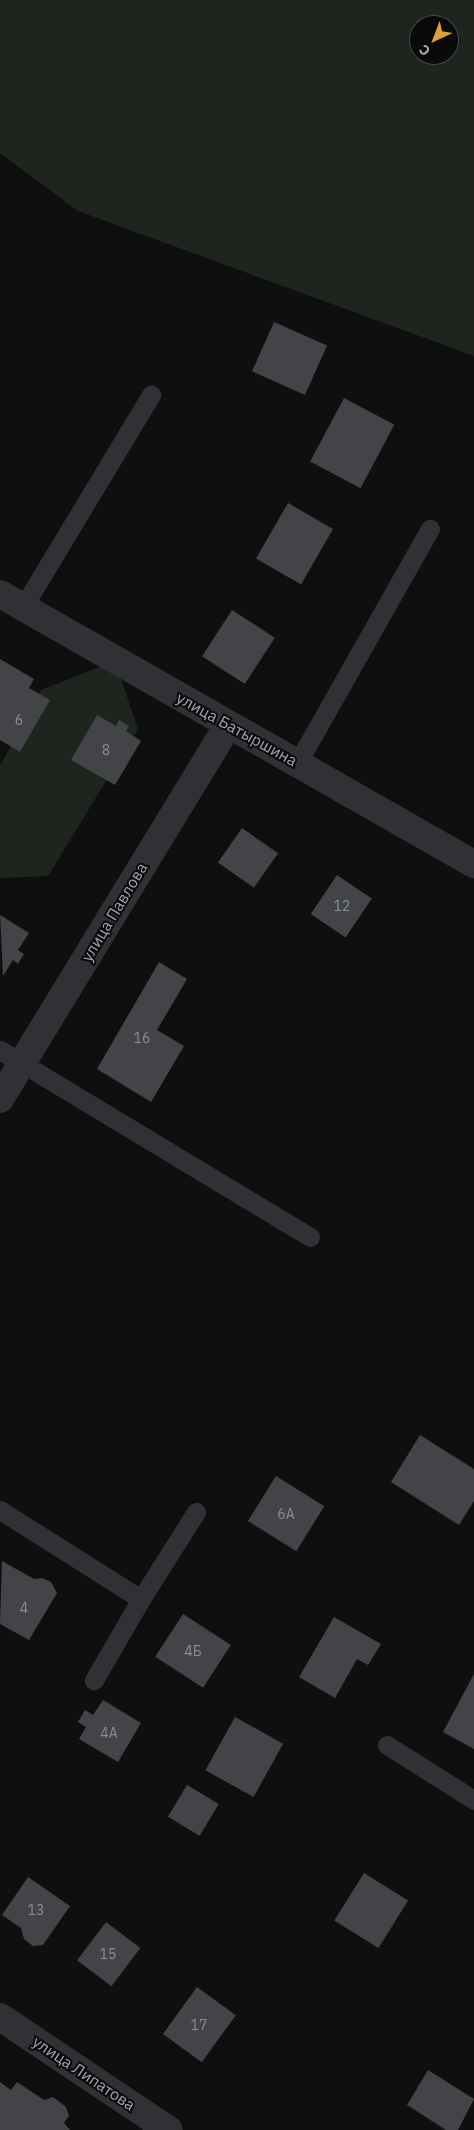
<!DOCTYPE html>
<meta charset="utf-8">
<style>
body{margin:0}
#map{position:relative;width:474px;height:2130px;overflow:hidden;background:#0f0f10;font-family:"IBM Plex Sans",sans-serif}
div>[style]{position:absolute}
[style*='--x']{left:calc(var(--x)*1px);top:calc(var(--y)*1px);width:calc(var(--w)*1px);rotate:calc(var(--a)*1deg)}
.green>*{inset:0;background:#1e241e}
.building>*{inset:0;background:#434448;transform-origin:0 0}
.service>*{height:19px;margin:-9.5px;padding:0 9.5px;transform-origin:9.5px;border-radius:9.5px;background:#303135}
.minor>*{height:28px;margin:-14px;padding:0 14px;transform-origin:14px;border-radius:14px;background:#303135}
span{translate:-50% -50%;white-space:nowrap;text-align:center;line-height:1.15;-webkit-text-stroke:4px #0a0a0b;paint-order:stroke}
.number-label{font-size:14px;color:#8a8e95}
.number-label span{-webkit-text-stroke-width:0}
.street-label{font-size:16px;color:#a2a6af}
.north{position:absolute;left:409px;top:15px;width:50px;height:50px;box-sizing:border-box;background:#0a0a0b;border:1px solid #47484d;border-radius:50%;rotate:223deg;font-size:14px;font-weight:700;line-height:20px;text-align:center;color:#a2a6af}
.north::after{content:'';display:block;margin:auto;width:18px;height:22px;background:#db9f3c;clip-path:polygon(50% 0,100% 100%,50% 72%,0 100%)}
</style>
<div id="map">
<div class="green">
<div style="clip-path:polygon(evenodd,0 0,474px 0,474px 356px,78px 211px,0 153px,0 0,419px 25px,449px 25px,449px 55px,419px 55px,419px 25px)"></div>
<div style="clip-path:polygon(115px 661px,138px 729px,48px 876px,0 878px,0 766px,41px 690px)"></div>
</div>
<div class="building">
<div style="left:274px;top:322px;width:58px;height:54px;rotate:24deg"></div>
<div style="left:344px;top:398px;width:57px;height:72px;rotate:28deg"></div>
<div style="left:288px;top:503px;width:52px;height:64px;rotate:30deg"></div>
<div style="left:232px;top:610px;width:51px;height:55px;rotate:33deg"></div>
<div style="clip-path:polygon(0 659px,34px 679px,29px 688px,50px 700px,20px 752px,0 740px)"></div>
<div style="clip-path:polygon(97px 715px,116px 726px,119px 720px,129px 726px,126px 731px,141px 741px,115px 785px,71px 760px)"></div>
<div style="left:242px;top:828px;width:44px;height:42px;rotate:35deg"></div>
<div style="left:337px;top:875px;width:42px;height:47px;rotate:34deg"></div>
<div style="clip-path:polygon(0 915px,29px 933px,18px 950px,24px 954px,18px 964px,13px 960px,3px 976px)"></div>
<div style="clip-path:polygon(159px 962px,187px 979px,157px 1030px,184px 1046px,151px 1102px,97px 1069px)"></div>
<div style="clip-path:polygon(420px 1435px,474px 1469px,474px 1501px,459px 1525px,391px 1482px)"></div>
<div style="left:276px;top:1476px;width:57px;height:53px;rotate:32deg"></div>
<div style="clip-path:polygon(2px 1561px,34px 1579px,42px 1578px,51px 1582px,57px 1593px,29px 1640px,0 1624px)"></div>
<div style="left:183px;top:1614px;width:57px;height:51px;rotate:33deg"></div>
<div style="clip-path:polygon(334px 1617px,381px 1644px,368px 1665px,357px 1659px,335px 1698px,299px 1677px)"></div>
<div style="clip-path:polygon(474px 1674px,474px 1749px,443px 1732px)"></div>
<div style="clip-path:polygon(103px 1700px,141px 1723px,118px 1762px,79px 1739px,86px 1727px,78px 1722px,85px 1710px,93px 1715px)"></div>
<div style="left:235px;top:1717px;width:55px;height:61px;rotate:29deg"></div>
<div style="left:187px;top:1785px;width:37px;height:37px;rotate:31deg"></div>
<div style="left:364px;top:1873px;width:52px;height:56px;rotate:32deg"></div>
<div style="clip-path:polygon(28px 1877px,70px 1906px,43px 1945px,33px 1946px,24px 1939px,21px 1928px,2px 1915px)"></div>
<div style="left:106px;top:1922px;width:43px;height:48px;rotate:37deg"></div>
<div style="left:197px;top:1987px;width:48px;height:58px;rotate:36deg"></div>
<div style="clip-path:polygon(428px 2070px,474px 2099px,458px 2130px,446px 2130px,407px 2105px)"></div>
<div style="clip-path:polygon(0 2082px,11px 2090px,17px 2082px,44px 2100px,53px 2097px,66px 2107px,69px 2116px,64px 2123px,70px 2130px,0 2130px)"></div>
</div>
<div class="service">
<div style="--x:23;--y:607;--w:248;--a:-58.9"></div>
<div style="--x:298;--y:762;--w:268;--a:-60.5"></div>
<div style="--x:0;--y:1050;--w:362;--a:31.1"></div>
<div style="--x:0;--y:1510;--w:167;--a:32.3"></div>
<div style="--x:141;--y:1599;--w:94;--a:120.1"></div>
<div style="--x:141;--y:1599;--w:103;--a:-57.7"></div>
<div style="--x:387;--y:1745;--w:103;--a:32.3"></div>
</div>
<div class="minor">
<div style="--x:0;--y:594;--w:546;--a:29.67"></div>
<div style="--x:0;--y:1099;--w:438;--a:-58.6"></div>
<div style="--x:0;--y:2017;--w:203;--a:33.8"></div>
</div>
<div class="number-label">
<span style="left:19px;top:720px">6</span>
<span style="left:106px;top:750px">8</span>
<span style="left:342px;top:906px">12</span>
<span style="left:142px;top:1038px">16</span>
<span style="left:286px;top:1514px">6А</span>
<span style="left:24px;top:1608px">4</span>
<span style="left:193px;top:1651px">4Б</span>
<span style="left:109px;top:1733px">4А</span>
<span style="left:36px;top:1910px">13</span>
<span style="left:108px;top:1954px">15</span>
<span style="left:199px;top:2025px">17</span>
</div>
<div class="street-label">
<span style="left:237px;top:729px;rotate:29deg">улица Батыршина</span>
<span style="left:114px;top:912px;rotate:-59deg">улица Павлова</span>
<span style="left:84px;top:2073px;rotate:34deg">улица Липатова</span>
</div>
<div class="north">С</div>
</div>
